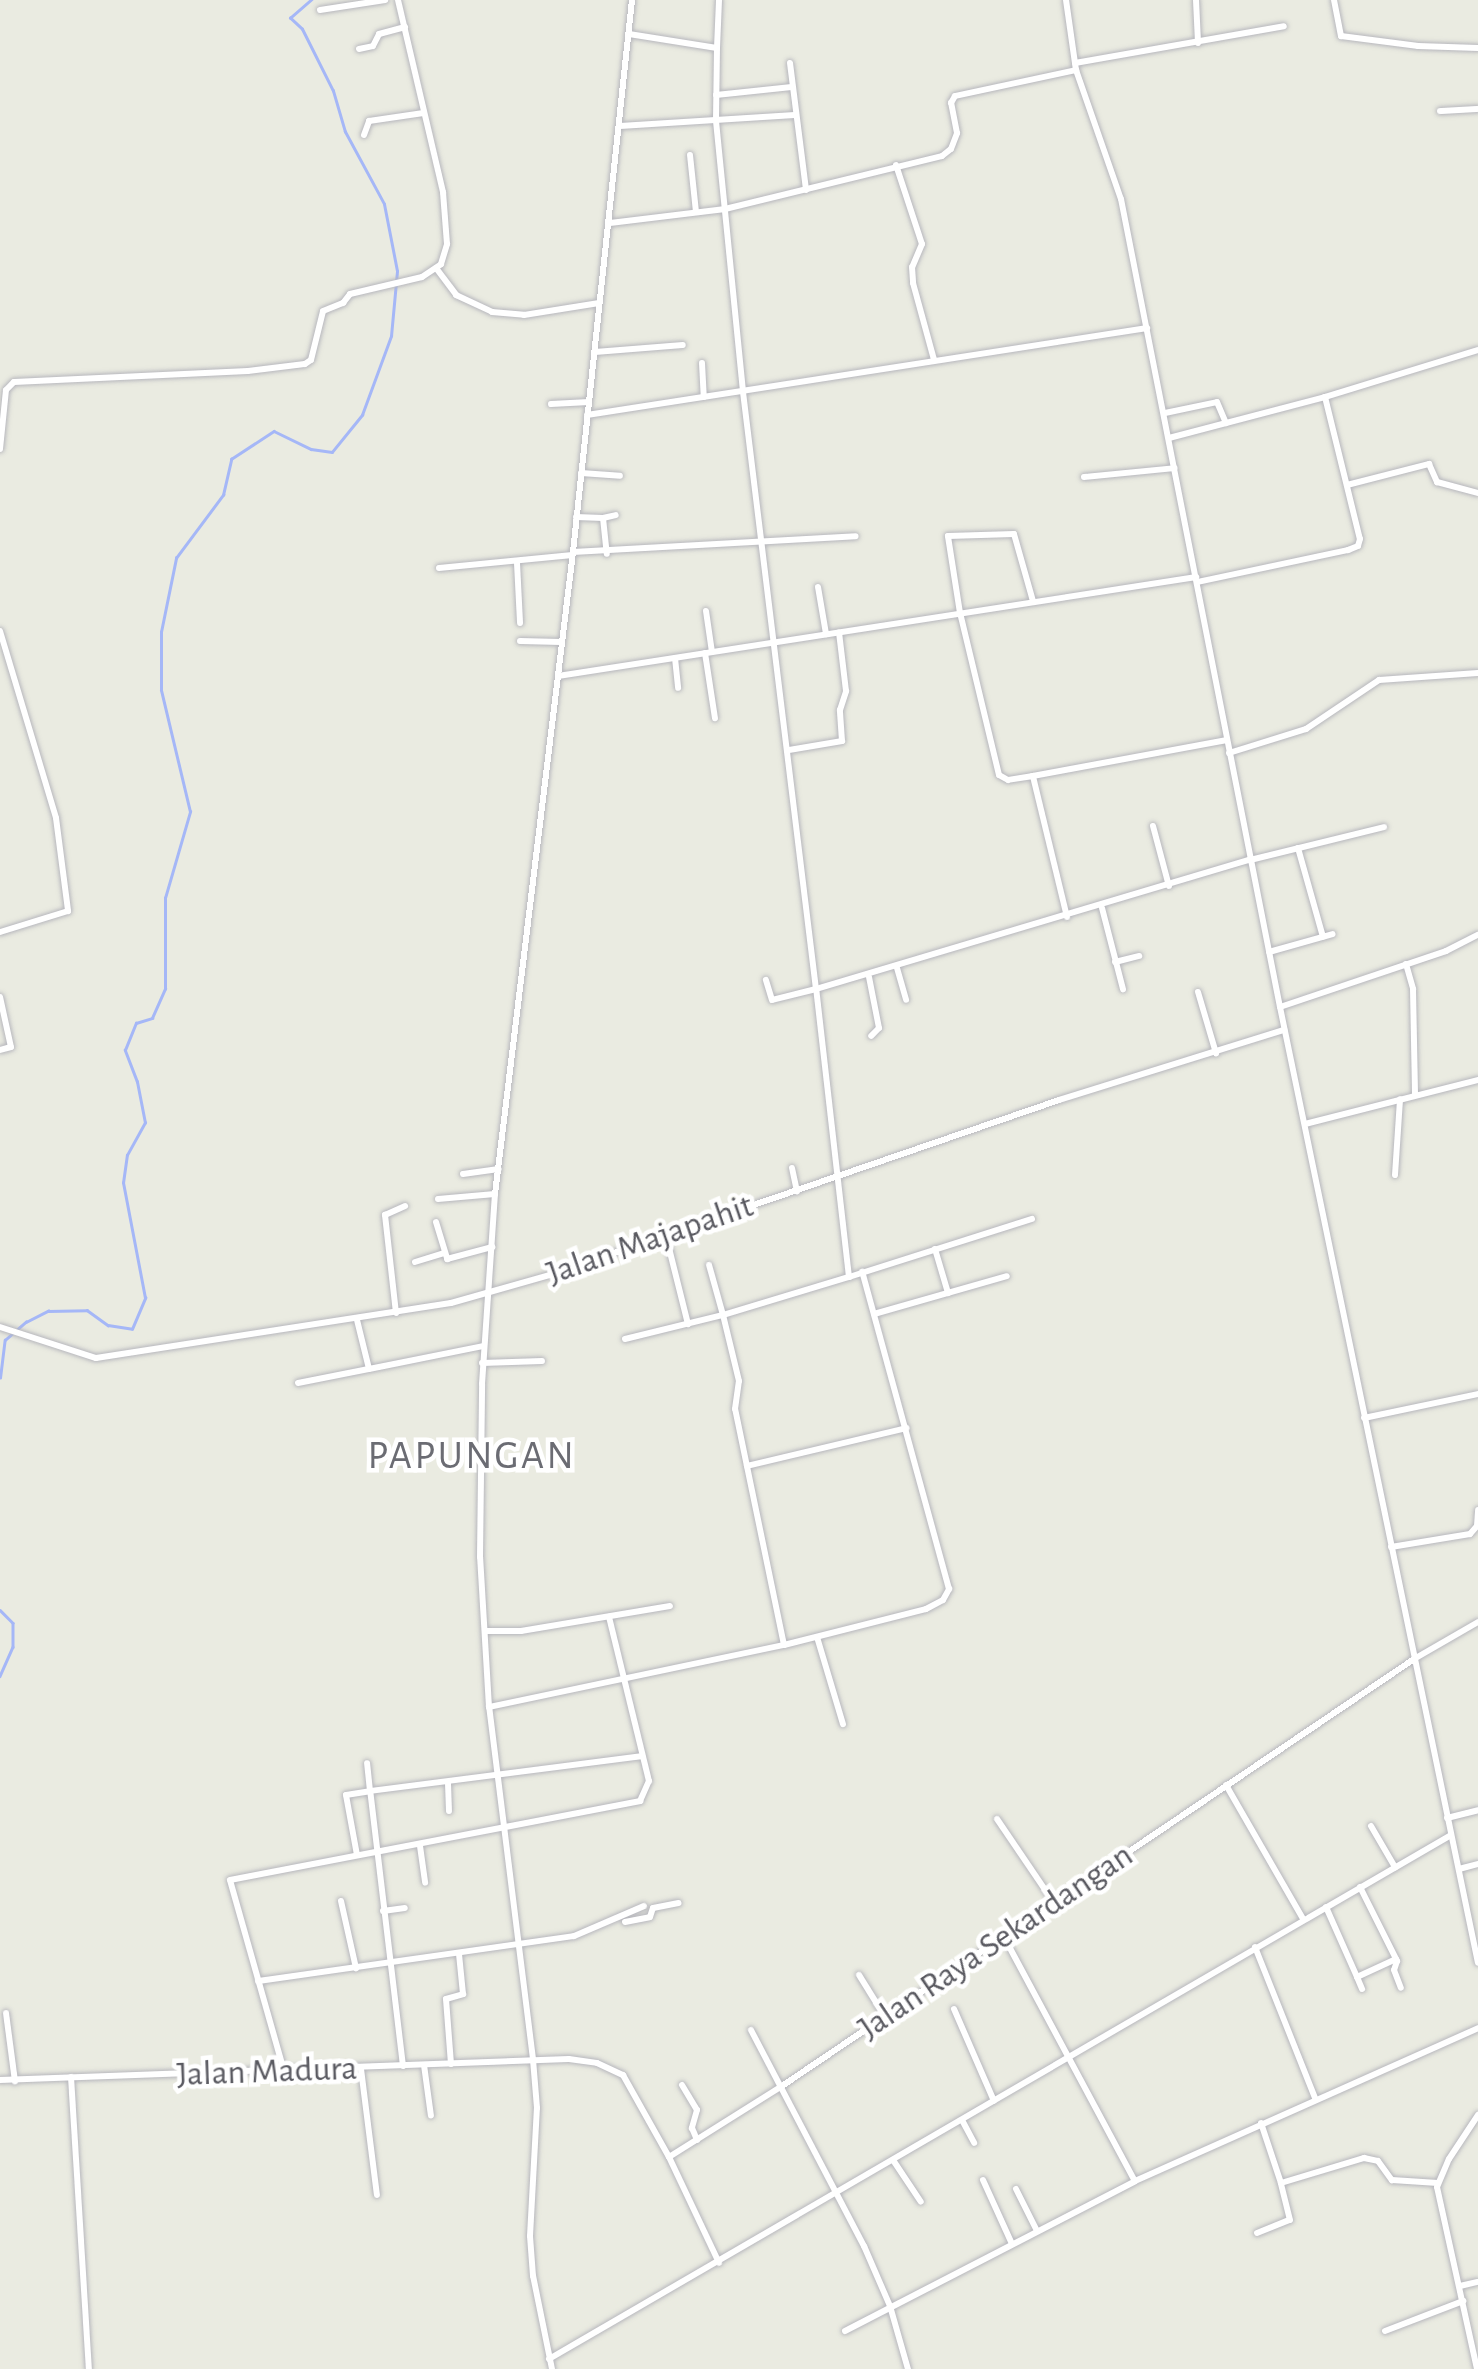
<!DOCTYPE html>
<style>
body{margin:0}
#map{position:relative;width:1478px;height:2369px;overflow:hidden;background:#eaebe1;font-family:"Alegreya Sans",sans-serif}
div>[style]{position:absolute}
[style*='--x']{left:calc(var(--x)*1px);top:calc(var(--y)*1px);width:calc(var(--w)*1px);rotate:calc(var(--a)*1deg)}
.stream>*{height:2.5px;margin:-1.25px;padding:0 1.25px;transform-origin:1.25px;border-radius:1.25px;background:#a5b7f7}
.roads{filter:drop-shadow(0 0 2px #b7b7bd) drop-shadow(0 0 2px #b7b7bd)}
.minor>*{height:6px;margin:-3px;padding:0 3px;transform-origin:3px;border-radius:3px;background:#fff}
span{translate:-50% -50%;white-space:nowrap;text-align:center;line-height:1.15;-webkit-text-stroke:9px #fff;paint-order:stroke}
.street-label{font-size:35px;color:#5a5a61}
.quarter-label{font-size:40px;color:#6b6c73;letter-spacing:2.5px}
</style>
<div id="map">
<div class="stream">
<div style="--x:0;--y:1378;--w:38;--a:-83"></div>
<div style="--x:5;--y:1340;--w:28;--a:-41"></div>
<div style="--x:26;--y:1322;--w:25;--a:-27"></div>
<div style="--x:48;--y:1311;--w:39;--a:-1"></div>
<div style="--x:87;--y:1310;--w:26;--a:36"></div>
<div style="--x:108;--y:1325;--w:24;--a:9"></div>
<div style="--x:132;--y:1329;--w:34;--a:-67"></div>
<div style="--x:145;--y:1298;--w:117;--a:-100.8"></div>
<div style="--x:123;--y:1183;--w:28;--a:-82"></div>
<div style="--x:127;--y:1155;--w:37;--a:-61"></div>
<div style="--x:145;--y:1123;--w:42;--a:-101"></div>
<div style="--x:137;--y:1082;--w:34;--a:-111"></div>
<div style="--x:125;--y:1050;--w:29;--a:-68"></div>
<div style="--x:136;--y:1023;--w:17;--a:-17"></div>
<div style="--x:152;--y:1018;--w:32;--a:-66"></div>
<div style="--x:165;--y:989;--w:91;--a:-90"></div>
<div style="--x:165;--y:898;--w:90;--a:-73.8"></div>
<div style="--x:190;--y:812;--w:125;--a:-103.4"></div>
<div style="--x:161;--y:690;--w:58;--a:-90"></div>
<div style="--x:161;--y:632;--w:76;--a:-78.5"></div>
<div style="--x:176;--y:558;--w:79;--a:-53.3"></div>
<div style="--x:223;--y:495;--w:37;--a:-77"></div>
<div style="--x:231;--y:459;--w:51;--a:-33.1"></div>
<div style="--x:274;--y:431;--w:41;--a:25.9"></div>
<div style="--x:311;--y:449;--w:21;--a:8"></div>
<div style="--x:332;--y:452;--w:48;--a:-51"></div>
<div style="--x:362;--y:415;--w:84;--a:-69.8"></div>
<div style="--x:391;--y:336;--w:65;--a:-84.7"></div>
<div style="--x:397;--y:271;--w:68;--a:-101"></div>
<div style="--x:384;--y:204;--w:82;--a:-118.4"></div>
<div style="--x:345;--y:132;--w:43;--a:-106.3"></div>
<div style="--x:333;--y:91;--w:69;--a:-116.6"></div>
<div style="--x:302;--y:29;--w:16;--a:-137"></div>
<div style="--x:290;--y:18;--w:28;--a:-41"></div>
<div style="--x:0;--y:1610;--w:18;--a:45"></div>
<div style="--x:13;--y:1623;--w:24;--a:90"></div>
<div style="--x:13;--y:1647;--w:32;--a:114"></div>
</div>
<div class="roads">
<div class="minor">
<div style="--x:1066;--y:0;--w:71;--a:81.9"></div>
<div style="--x:1076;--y:70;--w:137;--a:70.8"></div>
<div style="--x:1121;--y:199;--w:823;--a:78.87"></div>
<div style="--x:1280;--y:1007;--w:976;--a:78.3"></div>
<div style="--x:1196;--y:0;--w:43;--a:87.3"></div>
<div style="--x:1334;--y:0;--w:37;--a:79"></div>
<div style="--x:1341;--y:36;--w:78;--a:7.4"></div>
<div style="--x:1418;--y:46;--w:60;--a:1.9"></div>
<div style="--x:320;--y:10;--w:66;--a:-8.7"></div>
<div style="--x:629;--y:34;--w:89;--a:9"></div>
<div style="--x:717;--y:48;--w:73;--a:90.8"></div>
<div style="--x:716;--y:121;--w:272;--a:84.3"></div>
<div style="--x:743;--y:392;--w:601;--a:83.03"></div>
<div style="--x:816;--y:989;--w:45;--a:166"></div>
<div style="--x:772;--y:1000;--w:21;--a:-107"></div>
<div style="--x:717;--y:48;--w:48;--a:-87.6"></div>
<div style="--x:359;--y:49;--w:14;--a:-12"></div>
<div style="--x:373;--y:46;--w:13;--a:-63"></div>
<div style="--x:379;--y:34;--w:27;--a:-15"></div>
<div style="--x:790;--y:63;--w:128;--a:82.8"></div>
<div style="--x:1075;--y:63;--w:212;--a:-10"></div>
<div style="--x:716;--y:95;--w:76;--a:-6"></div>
<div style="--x:1440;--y:111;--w:38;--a:-3"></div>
<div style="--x:620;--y:126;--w:175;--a:-3.6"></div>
<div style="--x:364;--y:135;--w:15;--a:-70"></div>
<div style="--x:369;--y:121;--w:55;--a:-8.4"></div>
<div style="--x:690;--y:155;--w:57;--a:84"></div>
<div style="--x:896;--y:165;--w:83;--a:71.8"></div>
<div style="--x:922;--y:244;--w:25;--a:113"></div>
<div style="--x:912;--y:267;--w:16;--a:86"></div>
<div style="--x:913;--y:283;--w:80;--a:74.7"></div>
<div style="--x:610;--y:223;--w:116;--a:-6.9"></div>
<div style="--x:725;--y:209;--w:223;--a:-13.7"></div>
<div style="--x:942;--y:156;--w:11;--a:-38"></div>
<div style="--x:951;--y:149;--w:17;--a:-69"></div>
<div style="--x:957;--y:133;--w:31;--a:-101"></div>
<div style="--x:951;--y:103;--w:8;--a:-60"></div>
<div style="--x:955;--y:96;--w:124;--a:-12.1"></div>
<div style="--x:436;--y:268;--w:34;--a:53"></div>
<div style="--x:456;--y:295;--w:40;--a:25"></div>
<div style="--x:492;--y:312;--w:32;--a:5"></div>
<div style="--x:524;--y:315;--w:76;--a:-9.1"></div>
<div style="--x:595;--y:352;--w:88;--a:-4.5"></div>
<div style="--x:702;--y:363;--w:34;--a:87"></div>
<div style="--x:1325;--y:397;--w:160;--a:-17.1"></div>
<div style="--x:551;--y:404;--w:38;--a:-3"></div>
<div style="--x:1165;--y:413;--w:53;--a:-11.9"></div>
<div style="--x:1217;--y:402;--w:23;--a:67"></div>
<div style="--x:587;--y:415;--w:567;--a:-8.83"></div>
<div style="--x:1169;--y:438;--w:161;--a:-14.7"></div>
<div style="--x:1325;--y:397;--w:146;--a:76.2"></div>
<div style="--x:1360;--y:539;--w:7;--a:106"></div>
<div style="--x:1358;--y:546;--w:11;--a:158"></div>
<div style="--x:1348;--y:550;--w:154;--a:168"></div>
<div style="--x:0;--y:449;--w:59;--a:-84.2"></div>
<div style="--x:6;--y:390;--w:11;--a:-45"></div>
<div style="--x:14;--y:382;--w:234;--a:-2.7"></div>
<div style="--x:248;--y:371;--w:57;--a:-7"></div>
<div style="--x:305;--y:364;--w:7;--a:-34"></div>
<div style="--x:311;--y:360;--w:50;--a:-76.2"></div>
<div style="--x:323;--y:311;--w:22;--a:-22"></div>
<div style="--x:343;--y:303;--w:11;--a:-52"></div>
<div style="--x:350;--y:294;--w:74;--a:-13.3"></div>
<div style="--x:422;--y:277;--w:23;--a:-34"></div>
<div style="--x:441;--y:264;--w:21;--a:-73"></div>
<div style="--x:447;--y:244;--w:52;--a:-94.4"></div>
<div style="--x:443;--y:192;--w:197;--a:-103.2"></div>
<div style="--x:581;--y:473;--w:39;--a:4"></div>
<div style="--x:1084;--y:477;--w:91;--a:-5.6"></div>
<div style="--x:1347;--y:485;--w:85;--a:-14.4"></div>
<div style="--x:1429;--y:464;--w:20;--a:66"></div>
<div style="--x:1437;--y:482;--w:42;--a:15"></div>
<div style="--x:576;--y:517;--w:27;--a:2"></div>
<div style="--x:603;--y:518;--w:36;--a:84"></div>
<div style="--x:603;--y:518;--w:13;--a:-13"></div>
<div style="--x:573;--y:552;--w:283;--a:-3.2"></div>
<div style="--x:517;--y:563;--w:60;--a:87.1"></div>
<div style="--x:439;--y:568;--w:134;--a:-5.6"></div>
<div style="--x:818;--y:587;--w:48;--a:80.3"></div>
<div style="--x:706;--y:611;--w:41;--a:81.7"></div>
<div style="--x:0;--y:631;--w:195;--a:73.3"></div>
<div style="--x:56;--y:818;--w:94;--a:82.6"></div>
<div style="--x:68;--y:911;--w:71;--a:162.8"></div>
<div style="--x:520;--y:641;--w:41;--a:1.4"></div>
<div style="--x:705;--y:653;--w:66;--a:81.3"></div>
<div style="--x:675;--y:658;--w:30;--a:84"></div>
<div style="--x:558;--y:676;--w:646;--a:-8.82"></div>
<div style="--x:789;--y:750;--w:54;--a:-9.6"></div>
<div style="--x:842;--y:741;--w:31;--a:-94"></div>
<div style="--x:840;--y:710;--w:20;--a:-72"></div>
<div style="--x:846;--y:691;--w:59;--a:-96.8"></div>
<div style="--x:1229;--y:753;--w:81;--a:-17.3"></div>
<div style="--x:1306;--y:729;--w:88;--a:-33.9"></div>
<div style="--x:1379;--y:680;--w:99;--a:-4"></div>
<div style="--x:1033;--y:776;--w:25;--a:171"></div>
<div style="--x:1008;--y:780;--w:10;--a:-151"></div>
<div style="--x:999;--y:775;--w:167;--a:-103.5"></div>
<div style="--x:960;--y:613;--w:78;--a:-98.9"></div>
<div style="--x:948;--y:536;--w:66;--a:-1.7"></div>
<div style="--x:1014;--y:534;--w:70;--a:74.2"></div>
<div style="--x:1153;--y:826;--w:62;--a:75.1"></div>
<div style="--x:1298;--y:848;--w:92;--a:74.3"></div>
<div style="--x:1102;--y:908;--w:84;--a:75.5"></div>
<div style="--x:1067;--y:917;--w:145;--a:-103.6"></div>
<div style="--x:1033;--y:776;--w:197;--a:-10.5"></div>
<div style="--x:1269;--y:952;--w:66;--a:-15.7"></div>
<div style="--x:1115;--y:962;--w:25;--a:-14"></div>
<div style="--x:1406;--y:964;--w:26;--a:74"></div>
<div style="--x:1413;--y:989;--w:106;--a:88.9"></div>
<div style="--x:897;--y:968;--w:33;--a:74"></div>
<div style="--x:869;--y:977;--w:52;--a:78.9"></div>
<div style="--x:879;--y:1028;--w:11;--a:135"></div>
<div style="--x:1198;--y:992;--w:64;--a:73.6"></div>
<div style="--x:0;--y:997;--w:51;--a:77.6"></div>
<div style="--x:11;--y:1047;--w:11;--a:165"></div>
<div style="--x:1280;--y:1007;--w:175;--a:-18.6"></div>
<div style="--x:1446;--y:951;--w:36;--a:-27"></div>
<div style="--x:1305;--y:1124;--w:179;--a:-14.3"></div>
<div style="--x:792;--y:1168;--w:24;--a:78"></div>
<div style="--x:463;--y:1174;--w:36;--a:-8"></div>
<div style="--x:1395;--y:1175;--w:76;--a:-86.2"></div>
<div style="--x:438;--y:1199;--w:57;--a:-5"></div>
<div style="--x:436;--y:1222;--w:39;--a:73"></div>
<div style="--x:447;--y:1259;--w:47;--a:-14.9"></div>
<div style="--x:666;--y:1236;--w:91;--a:76"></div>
<div style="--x:935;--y:1249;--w:46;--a:73.5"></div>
<div style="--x:415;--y:1262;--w:31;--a:-17"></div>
<div style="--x:849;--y:1277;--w:192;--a:-17.6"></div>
<div style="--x:396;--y:1313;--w:99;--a:-96.4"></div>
<div style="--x:385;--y:1215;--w:22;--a:-24"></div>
<div style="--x:874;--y:1314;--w:138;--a:-15.9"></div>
<div style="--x:357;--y:1320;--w:50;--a:76.2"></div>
<div style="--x:369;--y:1369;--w:116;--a:-11.4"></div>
<div style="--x:0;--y:1327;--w:101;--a:17.9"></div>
<div style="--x:96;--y:1358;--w:359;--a:-8.8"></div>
<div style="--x:451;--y:1303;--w:103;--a:-15.8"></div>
<div style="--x:550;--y:1275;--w:538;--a:-18.97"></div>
<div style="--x:1059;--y:1100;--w:236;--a:-17.3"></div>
<div style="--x:625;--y:1339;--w:101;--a:-13.8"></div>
<div style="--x:723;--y:1315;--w:52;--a:-105.6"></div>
<div style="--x:482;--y:1363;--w:60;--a:-1.9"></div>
<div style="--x:298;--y:1383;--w:72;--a:-11.2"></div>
<div style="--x:1364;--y:1418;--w:116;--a:-11.9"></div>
<div style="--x:747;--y:1466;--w:164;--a:-13.4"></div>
<div style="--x:1391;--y:1547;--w:80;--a:-9.3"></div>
<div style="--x:1470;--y:1534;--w:11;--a:-49"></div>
<div style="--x:1477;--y:1526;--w:16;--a:-86"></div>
<div style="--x:485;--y:1631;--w:36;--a:0"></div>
<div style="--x:521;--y:1631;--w:151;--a:-9.5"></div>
<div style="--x:817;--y:1637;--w:91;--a:73.4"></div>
<div style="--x:784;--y:1645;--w:146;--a:-14.2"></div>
<div style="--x:926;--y:1609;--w:19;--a:-28"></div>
<div style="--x:943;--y:1600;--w:13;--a:-61"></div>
<div style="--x:949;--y:1589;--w:329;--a:-105.3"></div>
<div style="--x:489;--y:1707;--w:301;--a:-11.9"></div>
<div style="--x:784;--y:1645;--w:241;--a:-101.7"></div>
<div style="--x:735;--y:1409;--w:28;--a:-82"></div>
<div style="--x:739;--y:1381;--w:68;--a:-103.6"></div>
<div style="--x:723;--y:1315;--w:132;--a:-16.8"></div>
<div style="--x:849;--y:1277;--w:290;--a:-96.5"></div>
<div style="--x:816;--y:989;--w:453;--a:-16.6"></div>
<div style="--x:1250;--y:860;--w:138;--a:-13.8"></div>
<div style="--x:448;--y:1783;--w:28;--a:88"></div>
<div style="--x:1226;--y:1785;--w:155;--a:60.1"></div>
<div style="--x:1447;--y:1818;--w:32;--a:-14"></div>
<div style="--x:997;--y:1819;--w:102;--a:55.8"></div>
<div style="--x:1371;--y:1826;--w:48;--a:59.7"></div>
<div style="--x:420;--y:1846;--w:37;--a:82"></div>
<div style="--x:357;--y:1855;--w:61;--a:-100.4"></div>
<div style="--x:346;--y:1795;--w:24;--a:-9"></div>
<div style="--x:370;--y:1791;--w:28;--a:-96"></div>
<div style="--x:1459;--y:1869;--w:20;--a:-15"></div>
<div style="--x:1360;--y:1887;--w:83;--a:63.4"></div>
<div style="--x:1397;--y:1961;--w:9;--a:108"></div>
<div style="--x:1394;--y:1970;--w:19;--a:69"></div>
<div style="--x:341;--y:1901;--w:69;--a:77.4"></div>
<div style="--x:1326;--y:1907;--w:77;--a:66.1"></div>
<div style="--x:1357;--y:1977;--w:43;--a:-24.8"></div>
<div style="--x:383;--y:1911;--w:22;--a:-8"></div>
<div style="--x:625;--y:1922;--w:25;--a:-11"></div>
<div style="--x:650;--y:1917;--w:9;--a:-72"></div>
<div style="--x:653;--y:1908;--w:26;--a:-11"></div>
<div style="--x:1004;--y:1937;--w:277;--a:61.8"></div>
<div style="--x:1255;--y:1947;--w:162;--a:68.3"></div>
<div style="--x:859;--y:1975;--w:49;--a:58.2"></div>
<div style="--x:1357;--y:1977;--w:13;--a:67"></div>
<div style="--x:258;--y:1981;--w:319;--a:-8.1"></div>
<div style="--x:574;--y:1936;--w:76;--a:-23.2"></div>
<div style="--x:954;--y:2009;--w:100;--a:66.5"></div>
<div style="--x:6;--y:2013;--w:69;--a:82.5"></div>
<div style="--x:751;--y:2030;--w:244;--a:62.4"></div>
<div style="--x:864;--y:2246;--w:65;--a:66.6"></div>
<div style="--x:890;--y:2306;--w:66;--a:74.1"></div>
<div style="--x:451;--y:2064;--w:65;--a:-94.4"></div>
<div style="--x:446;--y:1999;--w:18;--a:-16"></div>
<div style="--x:463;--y:1994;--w:40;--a:-95.7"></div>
<div style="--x:424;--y:2065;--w:51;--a:82.2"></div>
<div style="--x:403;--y:2066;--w:277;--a:-96.8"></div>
<div style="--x:370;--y:1791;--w:274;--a:-7.3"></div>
<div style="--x:361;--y:2069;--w:127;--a:82.8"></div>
<div style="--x:284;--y:2071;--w:198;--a:-105.8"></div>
<div style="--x:230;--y:1880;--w:418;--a:-10.9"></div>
<div style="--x:640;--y:1801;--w:22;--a:-66"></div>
<div style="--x:649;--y:1781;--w:169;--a:-103.7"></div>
<div style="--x:71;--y:2077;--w:293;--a:86.5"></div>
<div style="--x:0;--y:2080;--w:569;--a:-2.11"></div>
<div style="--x:569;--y:2059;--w:28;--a:8"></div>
<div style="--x:597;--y:2063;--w:29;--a:25"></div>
<div style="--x:623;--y:2075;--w:94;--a:60.7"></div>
<div style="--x:669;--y:2157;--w:133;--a:-32.1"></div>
<div style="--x:782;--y:2086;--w:763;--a:-34.04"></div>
<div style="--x:1414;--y:1659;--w:74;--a:-30"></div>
<div style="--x:682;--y:2085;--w:29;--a:59"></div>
<div style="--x:697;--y:2110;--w:19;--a:106"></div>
<div style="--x:692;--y:2128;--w:13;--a:67"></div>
<div style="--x:962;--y:2120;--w:26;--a:62"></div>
<div style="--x:1261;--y:2123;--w:63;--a:71.6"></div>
<div style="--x:1281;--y:2183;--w:87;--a:-16.8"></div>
<div style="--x:1364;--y:2158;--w:14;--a:12"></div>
<div style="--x:1378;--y:2161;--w:24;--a:54"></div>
<div style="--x:1392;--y:2180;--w:46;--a:3.7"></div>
<div style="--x:669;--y:2157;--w:117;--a:64.7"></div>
<div style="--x:893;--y:2160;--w:50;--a:56.3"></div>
<div style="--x:983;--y:2180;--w:70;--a:65.6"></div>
<div style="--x:1016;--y:2189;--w:47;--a:63.4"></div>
<div style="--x:1257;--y:2233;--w:35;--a:-22"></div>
<div style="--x:1290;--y:2220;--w:38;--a:-104"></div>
<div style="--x:1460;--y:2286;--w:18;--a:-13"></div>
<div style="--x:845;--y:2331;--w:326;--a:-27.3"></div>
<div style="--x:1135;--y:2181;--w:376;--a:-24"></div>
<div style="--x:1385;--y:2331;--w:84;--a:-21"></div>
<div style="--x:549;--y:2359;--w:1043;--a:-30.15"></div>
<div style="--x:552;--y:2369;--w:95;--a:-101.5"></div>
<div style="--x:533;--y:2276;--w:40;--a:-94.3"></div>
<div style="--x:530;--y:2236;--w:128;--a:-86.9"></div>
<div style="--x:537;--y:2108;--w:49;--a:-94.7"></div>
<div style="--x:533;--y:2059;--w:355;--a:-97.1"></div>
<div style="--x:489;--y:1707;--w:150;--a:-93.4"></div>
<div style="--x:480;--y:1557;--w:173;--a:-89.3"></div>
<div style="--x:482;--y:1384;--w:190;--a:-86.1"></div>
<div style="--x:495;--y:1194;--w:647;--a:-83.07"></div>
<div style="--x:573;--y:552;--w:555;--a:-83.9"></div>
<div style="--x:1477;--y:2369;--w:186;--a:-102.4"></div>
<div style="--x:1437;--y:2187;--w:30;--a:-67"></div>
<div style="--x:1449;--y:2159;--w:53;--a:-56.6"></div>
</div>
</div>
<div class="street-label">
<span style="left:650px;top:1240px;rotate:-19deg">Jalan Majapahit</span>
<span style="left:996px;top:1942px;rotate:-34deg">Jalan Raya Sekardangan</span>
<span style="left:267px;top:2072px;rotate:-2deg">Jalan Madura</span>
</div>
<div class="quarter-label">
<span style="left:472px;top:1456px">PAPUNGAN</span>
</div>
</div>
